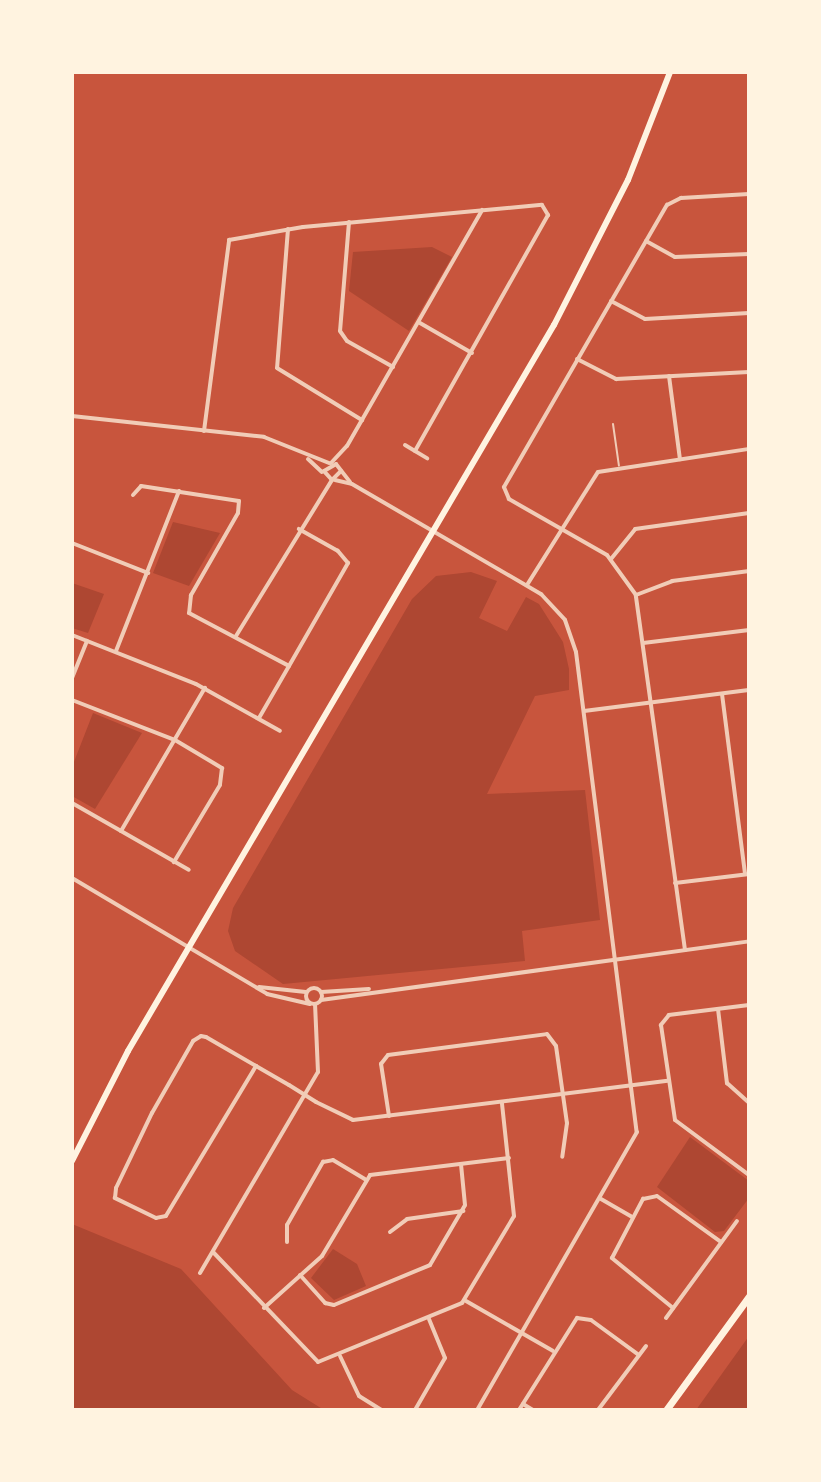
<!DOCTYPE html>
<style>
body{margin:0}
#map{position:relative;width:821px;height:1482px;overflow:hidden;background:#c8553d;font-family:Arial,sans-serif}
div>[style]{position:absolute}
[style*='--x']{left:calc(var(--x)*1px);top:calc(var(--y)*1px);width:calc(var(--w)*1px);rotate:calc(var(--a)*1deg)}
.green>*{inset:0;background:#ae4732}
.service>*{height:2px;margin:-1px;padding:0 1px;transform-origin:1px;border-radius:1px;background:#f1ccb7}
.minor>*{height:4px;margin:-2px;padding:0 2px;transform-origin:2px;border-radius:2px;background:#f1ccb7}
.minor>.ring{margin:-2px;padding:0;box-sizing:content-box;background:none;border:4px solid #f1ccb7;border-radius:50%}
.secondary>*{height:6px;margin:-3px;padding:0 3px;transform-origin:3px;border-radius:3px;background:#fff3e0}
.primary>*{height:7px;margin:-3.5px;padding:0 3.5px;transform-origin:3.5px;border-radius:3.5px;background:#fff3e0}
span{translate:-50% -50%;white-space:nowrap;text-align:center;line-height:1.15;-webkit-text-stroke:8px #fff3e0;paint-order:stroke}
.frame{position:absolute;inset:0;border:74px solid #fff3e0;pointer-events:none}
</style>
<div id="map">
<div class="green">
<div style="clip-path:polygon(432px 247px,452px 257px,409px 331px,349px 291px,353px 252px)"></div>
<div style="clip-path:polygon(173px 522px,220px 533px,189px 586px,153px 573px)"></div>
<div style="clip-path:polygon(471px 572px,497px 581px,479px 618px,507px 631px,526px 597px,539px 604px,563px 642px,569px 669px,569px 690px,535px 696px,487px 794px,585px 790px,600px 920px,522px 931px,525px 961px,283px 984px,235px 951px,228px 931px,233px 908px,412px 599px,436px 576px)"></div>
<div style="clip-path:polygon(72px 583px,104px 594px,88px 633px,72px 628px)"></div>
<div style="clip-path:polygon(93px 713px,142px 733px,95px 809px,72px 796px,72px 767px)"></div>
<div style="clip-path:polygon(690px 1137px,749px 1181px,749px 1198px,724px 1231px,715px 1232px,657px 1187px)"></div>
<div style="clip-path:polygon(72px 1224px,181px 1269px,292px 1390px,324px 1410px,74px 1410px)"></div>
<div style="clip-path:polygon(333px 1249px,357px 1264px,366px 1286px,334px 1300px,311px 1278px)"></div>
<div style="clip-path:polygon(749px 1336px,749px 1410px,696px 1410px)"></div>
</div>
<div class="service">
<div style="--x:613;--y:424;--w:42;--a:81.9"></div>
</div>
<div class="minor">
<div style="--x:349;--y:222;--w:109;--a:94.7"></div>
<div style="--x:340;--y:331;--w:12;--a:55"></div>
<div style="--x:347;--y:341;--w:53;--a:29.5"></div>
<div style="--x:288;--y:229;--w:139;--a:94.5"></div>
<div style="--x:277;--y:368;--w:100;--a:31.5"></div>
<div style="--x:646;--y:241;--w:33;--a:29"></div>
<div style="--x:675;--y:257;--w:74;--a:-2.3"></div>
<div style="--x:611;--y:301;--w:38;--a:28"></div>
<div style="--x:645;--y:319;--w:104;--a:-3.3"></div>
<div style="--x:420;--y:323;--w:60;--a:30"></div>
<div style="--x:577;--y:359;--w:44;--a:27.1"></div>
<div style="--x:616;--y:379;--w:133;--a:-3"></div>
<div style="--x:669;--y:376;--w:84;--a:82.5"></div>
<div style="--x:72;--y:416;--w:193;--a:6.2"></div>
<div style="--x:264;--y:437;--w:70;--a:21.8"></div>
<div style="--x:204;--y:431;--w:193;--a:-82.5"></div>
<div style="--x:229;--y:240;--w:75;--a:-10"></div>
<div style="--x:303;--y:227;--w:240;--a:-5.3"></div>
<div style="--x:542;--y:205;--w:12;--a:59"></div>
<div style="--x:548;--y:215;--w:271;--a:119.4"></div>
<div style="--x:405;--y:445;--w:26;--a:31"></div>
<div style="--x:308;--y:459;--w:19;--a:43"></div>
<div style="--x:331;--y:463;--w:23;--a:-47"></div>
<div style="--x:347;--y:446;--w:272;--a:-60.2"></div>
<div style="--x:341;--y:471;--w:13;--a:135"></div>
<div style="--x:332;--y:480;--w:12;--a:-132"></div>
<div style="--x:324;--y:471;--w:14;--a:-30"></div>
<div style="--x:336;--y:464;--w:23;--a:52"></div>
<div style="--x:335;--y:480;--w:17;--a:13"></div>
<div style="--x:352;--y:484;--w:219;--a:30.2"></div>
<div style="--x:541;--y:594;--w:35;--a:47"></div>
<div style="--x:565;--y:620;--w:34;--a:71"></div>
<div style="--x:576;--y:652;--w:484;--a:82.8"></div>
<div style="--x:637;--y:1132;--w:321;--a:119.9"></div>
<div style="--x:133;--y:495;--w:12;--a:-48"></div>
<div style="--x:141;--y:486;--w:99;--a:8.7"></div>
<div style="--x:239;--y:501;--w:12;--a:95"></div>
<div style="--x:238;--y:513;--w:95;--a:119.8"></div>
<div style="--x:191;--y:595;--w:18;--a:96"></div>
<div style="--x:189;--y:613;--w:113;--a:27.9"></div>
<div style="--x:289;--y:666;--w:119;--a:-60.2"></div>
<div style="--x:348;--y:563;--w:16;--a:-130"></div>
<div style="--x:338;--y:551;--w:45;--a:-150.6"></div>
<div style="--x:72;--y:543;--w:82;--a:21.5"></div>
<div style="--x:611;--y:559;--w:38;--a:-51"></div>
<div style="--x:635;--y:529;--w:115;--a:-8"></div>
<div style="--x:527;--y:585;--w:133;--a:-57.9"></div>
<div style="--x:598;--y:472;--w:153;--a:-8.7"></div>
<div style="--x:636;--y:595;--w:39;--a:-21"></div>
<div style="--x:672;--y:581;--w:78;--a:-7.4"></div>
<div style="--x:72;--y:635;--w:133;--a:21.6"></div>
<div style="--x:196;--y:684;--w:96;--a:29.2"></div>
<div style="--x:236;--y:636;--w:183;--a:-58.4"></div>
<div style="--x:643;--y:643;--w:107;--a:-7"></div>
<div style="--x:116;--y:651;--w:172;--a:-68.5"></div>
<div style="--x:72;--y:678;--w:40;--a:-68"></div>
<div style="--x:722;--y:694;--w:181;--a:82.7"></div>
<div style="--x:72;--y:700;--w:110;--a:21.2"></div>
<div style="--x:175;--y:740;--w:55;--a:30.8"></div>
<div style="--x:222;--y:768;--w:17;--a:97"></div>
<div style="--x:220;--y:785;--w:90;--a:120.9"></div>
<div style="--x:584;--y:711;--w:166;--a:-7.3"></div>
<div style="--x:259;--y:718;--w:60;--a:-60"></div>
<div style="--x:72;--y:803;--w:56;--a:29.7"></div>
<div style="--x:121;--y:831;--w:166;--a:-59.6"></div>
<div style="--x:121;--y:831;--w:78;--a:29.8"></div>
<div style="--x:72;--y:878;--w:227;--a:30.7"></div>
<div style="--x:267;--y:994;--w:44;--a:13.1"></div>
<div style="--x:675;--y:883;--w:75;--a:-6.9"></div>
<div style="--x:685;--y:950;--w:358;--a:-97.9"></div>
<div style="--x:636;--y:595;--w:49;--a:-125.9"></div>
<div style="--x:607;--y:555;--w:113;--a:-150.3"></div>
<div style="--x:509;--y:499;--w:13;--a:-113"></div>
<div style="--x:504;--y:487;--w:326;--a:-60"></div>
<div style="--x:667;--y:205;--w:16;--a:-27"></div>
<div style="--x:681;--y:198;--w:68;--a:-3.4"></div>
<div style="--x:259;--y:987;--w:47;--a:6.1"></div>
<div class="ring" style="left:306px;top:988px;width:12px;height:12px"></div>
<div style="--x:321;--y:992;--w:48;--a:-3.6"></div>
<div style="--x:321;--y:1000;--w:432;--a:-7.8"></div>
<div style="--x:749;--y:1005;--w:81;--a:172.9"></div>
<div style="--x:669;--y:1015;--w:13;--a:129"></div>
<div style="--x:661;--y:1025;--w:96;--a:81.6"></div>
<div style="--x:675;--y:1120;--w:92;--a:36.6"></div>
<div style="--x:718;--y:1009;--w:75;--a:83.1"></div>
<div style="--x:727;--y:1083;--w:30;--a:42"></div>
<div style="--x:256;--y:1066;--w:175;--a:121"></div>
<div style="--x:166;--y:1216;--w:10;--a:169"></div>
<div style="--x:156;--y:1218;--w:46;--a:-154"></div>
<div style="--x:115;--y:1198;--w:10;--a:-84"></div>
<div style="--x:116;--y:1188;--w:83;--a:-64.4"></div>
<div style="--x:152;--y:1113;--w:83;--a:-60.3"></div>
<div style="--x:193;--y:1041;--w:9;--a:-32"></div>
<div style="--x:201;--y:1036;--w:5;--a:11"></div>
<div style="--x:206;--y:1037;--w:58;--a:30.1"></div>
<div style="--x:256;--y:1066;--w:38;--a:30"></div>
<div style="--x:289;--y:1085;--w:32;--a:32"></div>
<div style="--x:316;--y:1102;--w:41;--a:25.9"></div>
<div style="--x:353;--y:1120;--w:317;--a:-7.1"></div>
<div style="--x:389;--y:1116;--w:53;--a:-98.7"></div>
<div style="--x:381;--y:1064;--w:11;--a:-52"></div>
<div style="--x:388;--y:1055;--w:160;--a:-7.5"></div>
<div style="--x:547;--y:1034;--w:15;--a:53"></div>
<div style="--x:556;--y:1046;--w:78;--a:81.9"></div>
<div style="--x:567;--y:1123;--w:34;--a:98"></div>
<div style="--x:601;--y:1199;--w:36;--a:30"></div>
<div style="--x:390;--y:1232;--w:21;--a:-37"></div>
<div style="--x:407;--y:1219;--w:57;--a:-8.1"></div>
<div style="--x:287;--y:1242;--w:17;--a:-90"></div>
<div style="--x:287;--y:1225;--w:73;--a:-60.3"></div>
<div style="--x:323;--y:1162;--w:10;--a:-11"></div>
<div style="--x:333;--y:1160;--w:37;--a:31"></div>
<div style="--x:213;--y:1252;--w:152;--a:46.3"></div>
<div style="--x:318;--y:1362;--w:156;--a:-22.3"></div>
<div style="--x:462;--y:1303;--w:101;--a:-59.1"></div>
<div style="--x:514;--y:1216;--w:114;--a:-96.1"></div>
<div style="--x:200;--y:1273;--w:233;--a:-59.6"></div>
<div style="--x:318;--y:1072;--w:68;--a:-92.5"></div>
<div style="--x:300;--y:1275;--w:38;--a:48"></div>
<div style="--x:325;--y:1303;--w:9;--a:13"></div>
<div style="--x:334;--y:1305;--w:104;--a:-22.6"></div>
<div style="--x:430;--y:1265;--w:69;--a:-59.7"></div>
<div style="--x:465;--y:1205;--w:41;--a:-95.6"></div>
<div style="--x:466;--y:1301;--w:100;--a:29.9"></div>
<div style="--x:264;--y:1308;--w:78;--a:-41.9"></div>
<div style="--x:322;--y:1256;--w:94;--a:-59.3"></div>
<div style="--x:370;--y:1175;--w:140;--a:-7"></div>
<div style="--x:673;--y:1308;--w:79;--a:-140.7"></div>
<div style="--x:612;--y:1258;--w:67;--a:-62.3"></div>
<div style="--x:643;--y:1199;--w:14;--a:-12"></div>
<div style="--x:657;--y:1196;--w:79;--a:35.7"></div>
<div style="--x:666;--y:1318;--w:120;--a:-53.8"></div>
<div style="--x:340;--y:1356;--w:44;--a:64.6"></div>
<div style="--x:359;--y:1396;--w:26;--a:32"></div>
<div style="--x:523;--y:1404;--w:12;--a:31"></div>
<div style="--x:415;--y:1410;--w:60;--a:-60"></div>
<div style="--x:445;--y:1358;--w:42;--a:-112.3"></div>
<div style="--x:519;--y:1410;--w:109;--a:-57.8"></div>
<div style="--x:577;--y:1318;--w:14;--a:8"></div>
<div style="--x:591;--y:1320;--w:59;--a:36.1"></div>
<div style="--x:598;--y:1410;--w:80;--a:-53.1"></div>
</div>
<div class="secondary">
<div style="--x:72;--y:1161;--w:123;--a:-63"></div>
<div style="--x:128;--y:1051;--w:842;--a:-59.6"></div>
<div style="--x:554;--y:325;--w:163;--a:-63"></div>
<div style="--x:628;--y:180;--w:116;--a:-68.7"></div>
</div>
<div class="primary">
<div style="--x:666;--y:1410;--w:141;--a:-53.9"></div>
</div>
<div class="frame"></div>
</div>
